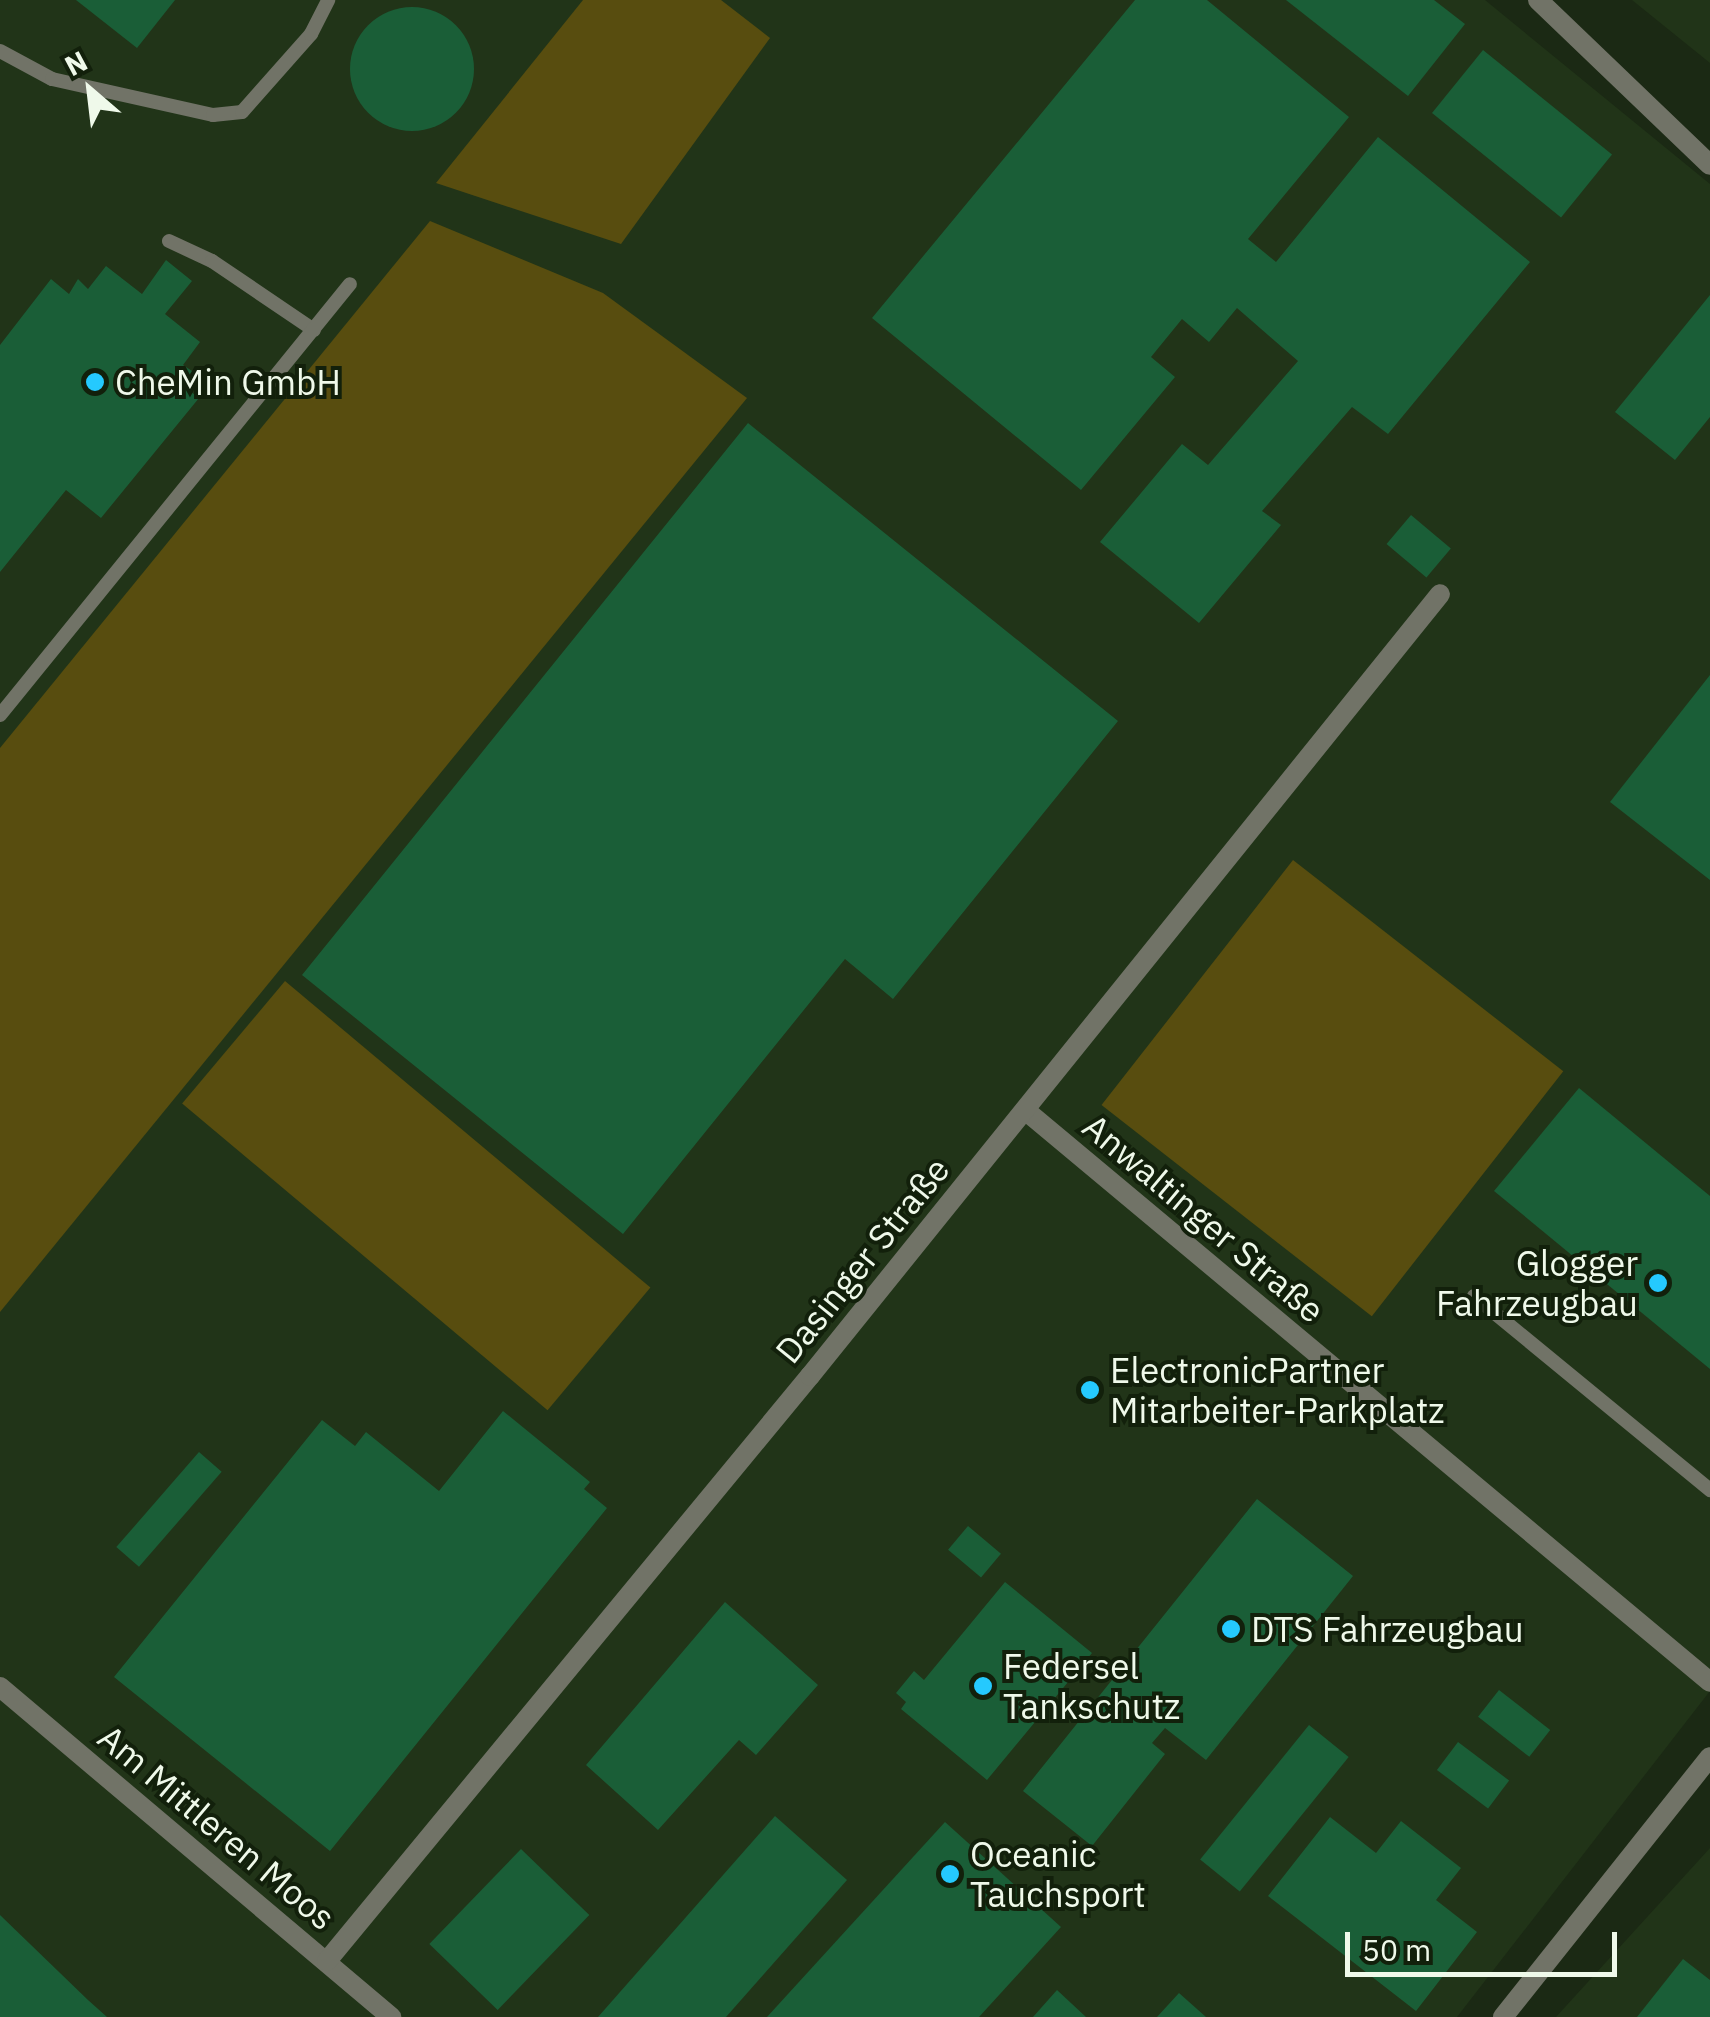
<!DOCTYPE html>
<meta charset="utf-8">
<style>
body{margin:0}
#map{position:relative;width:1710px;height:2017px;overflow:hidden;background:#1b2914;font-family:"IBM Plex Sans",sans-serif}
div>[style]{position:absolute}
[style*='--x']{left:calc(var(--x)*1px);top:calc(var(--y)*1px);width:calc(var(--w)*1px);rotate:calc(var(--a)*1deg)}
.built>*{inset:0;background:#213418}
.green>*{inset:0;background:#584d0f;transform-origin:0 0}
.building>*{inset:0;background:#1a5e37;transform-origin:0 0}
.round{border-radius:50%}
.lane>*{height:14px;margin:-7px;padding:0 7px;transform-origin:7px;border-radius:7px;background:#717367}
.street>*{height:20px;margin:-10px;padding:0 10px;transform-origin:10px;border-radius:10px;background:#717367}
.dots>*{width:28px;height:28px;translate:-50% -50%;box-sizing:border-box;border:5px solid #12200b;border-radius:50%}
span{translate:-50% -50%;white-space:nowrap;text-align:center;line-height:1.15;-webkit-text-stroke:8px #12200b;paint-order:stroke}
.poi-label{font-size:35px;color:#eff9ea}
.left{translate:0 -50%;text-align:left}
.right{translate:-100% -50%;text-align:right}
.street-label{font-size:35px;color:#eff9ea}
.north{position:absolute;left:40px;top:40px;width:100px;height:100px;-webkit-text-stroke:8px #12200b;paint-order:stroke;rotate:332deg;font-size:28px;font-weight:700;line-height:40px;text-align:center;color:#eff9ea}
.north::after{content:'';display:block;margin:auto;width:35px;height:45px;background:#eff9ea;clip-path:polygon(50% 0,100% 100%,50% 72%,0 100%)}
.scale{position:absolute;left:1345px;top:1932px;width:272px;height:45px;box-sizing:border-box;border:5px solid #eff9ea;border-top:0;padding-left:12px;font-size:30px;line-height:35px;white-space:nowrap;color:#eff9ea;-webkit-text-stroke:8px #12200b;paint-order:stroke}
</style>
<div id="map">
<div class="built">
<div style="clip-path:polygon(0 0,1485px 0,1710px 184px,1710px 1691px,1457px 2017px,0 2017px)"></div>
<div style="clip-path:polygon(1632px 0,1710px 0,1710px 63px)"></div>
<div style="clip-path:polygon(1710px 1848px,1710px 2017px,1556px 2017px)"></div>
</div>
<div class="green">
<div style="clip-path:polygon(583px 0,721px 0,770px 38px,621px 244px,436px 183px)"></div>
<div style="clip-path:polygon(430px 221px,603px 293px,747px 398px,0 1312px,0 748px)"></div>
<div style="left:1293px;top:860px;width:343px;height:311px;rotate:38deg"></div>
<div style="left:285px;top:981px;width:477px;height:160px;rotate:40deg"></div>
</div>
<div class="building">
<div style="clip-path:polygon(76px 0,175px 0,137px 48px)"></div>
<div style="clip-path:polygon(1135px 0,1207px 0,1349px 117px,1248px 239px,1276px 262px,1378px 137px,1530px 262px,1388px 434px,1352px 407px,1262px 511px,1281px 525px,1199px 623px,1100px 542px,1182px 444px,1208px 465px,1298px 361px,1237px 308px,1209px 342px,1182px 319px,1151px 357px,1175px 377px,1081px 490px,872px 318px)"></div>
<div style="clip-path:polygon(1286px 0,1434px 0,1465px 24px,1408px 96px)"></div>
<div class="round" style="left:350px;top:7px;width:124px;height:124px"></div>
<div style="left:1483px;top:50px;width:166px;height:81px;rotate:39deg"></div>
<div style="clip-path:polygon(166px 260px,192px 281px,165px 314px,200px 342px,183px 365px,192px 371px,182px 385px,199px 398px,101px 518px,66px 490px,0 572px,0 345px,51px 279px,69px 294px,78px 279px,88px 289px,106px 266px,142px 294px)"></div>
<div style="clip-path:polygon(1710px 295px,1710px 417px,1675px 460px,1615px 412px)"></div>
<div style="clip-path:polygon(748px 423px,1118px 721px,893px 999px,845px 959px,623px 1234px,302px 975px)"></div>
<div style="left:1411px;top:515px;width:52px;height:38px;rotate:40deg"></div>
<div style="clip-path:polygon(1710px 675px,1710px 880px,1610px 802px)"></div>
<div style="clip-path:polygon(1579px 1088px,1710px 1196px,1710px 1369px,1494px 1191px)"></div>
<div style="clip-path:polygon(503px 1411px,590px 1482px,584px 1489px,607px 1508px,330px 1851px,114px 1677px,322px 1420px,355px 1446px,366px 1432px,439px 1491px)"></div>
<div style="left:199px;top:1452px;width:30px;height:126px;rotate:41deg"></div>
<div style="clip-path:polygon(1257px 1499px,1353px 1576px,1206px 1760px,1165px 1728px,1152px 1743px,1165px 1754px,1092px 1846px,1023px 1791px)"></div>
<div style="left:968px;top:1526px;width:43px;height:31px;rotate:40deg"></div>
<div style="clip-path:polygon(1005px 1582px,1092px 1653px,987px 1780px,901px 1709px,906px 1702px,896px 1693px,914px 1671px,924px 1680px)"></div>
<div style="clip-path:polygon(725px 1602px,818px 1685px,756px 1755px,739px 1740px,658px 1830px,586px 1765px)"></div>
<div style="left:1499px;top:1690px;width:65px;height:34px;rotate:38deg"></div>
<div style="left:1309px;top:1725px;width:51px;height:173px;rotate:39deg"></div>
<div style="left:1458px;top:1742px;width:64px;height:35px;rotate:37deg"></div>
<div style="clip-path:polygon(775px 1816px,847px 1880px,726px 2017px,598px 2017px)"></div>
<div style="clip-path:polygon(1330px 1817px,1376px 1853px,1401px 1821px,1461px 1868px,1436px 1900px,1477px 1932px,1416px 2011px,1268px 1896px)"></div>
<div style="clip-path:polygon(945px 1822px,1061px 1927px,979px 2017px,767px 2017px)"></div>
<div style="left:521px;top:1849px;width:95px;height:132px;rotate:44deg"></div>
<div style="clip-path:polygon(0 1915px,88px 2000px,107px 2017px,0 2017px)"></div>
<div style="clip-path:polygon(1683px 1959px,1710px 1980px,1710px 2017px,1637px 2017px)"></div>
<div style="clip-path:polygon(1057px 1990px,1086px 2017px,1033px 2017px)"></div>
<div style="clip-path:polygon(1179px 1993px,1206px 2017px,1157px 2017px)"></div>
</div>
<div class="lane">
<div style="--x:0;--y:51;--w:59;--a:28.3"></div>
<div style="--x:52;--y:79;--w:165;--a:12.6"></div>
<div style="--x:213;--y:115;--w:29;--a:-6"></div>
<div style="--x:242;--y:112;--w:104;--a:-48.5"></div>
<div style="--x:311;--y:34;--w:38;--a:-63"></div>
<div style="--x:169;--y:241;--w:47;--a:24.9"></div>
<div style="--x:212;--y:261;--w:123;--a:34.1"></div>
<div style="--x:0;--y:715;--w:555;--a:-50.92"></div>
<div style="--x:1474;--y:1296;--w:306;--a:39.4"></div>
</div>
<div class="street">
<div style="--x:1538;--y:0;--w:238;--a:43.8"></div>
<div style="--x:1025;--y:1110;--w:892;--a:39.86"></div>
<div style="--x:0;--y:1687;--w:512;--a:40.16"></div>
<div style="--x:327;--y:1961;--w:759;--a:-50.46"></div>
<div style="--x:810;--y:1376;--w:1004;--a:-51.14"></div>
<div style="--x:1503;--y:2017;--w:332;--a:-51.5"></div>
</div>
<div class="dots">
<div style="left:95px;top:382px;background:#25c9fe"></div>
<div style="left:1658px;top:1283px;background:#25c9fe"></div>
<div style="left:1090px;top:1390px;background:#25c9fe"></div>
<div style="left:1231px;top:1629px;background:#25c9fe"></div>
<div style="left:983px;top:1686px;background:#25c9fe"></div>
<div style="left:950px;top:1874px;background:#25c9fe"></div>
</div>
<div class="poi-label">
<span class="left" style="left:115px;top:382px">CheMin GmbH</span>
<span class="right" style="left:1638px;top:1283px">Glogger<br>Fahrzeugbau</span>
<span class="left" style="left:1110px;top:1390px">ElectronicPartner<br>Mitarbeiter-Parkplatz</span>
<span class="left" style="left:1251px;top:1629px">DTS Fahrzeugbau</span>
<span class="left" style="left:1003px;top:1686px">Federsel<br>Tankschutz</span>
<span class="left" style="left:970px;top:1874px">Oceanic<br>Tauchsport</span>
</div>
<div class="street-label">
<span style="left:1204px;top:1218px;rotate:40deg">Anwaltinger Straße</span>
<span style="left:862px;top:1260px;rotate:-51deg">Dasinger Straße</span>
<span style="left:217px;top:1827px;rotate:40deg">Am Mittleren Moos</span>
</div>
<div class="north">N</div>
<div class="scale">50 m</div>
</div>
